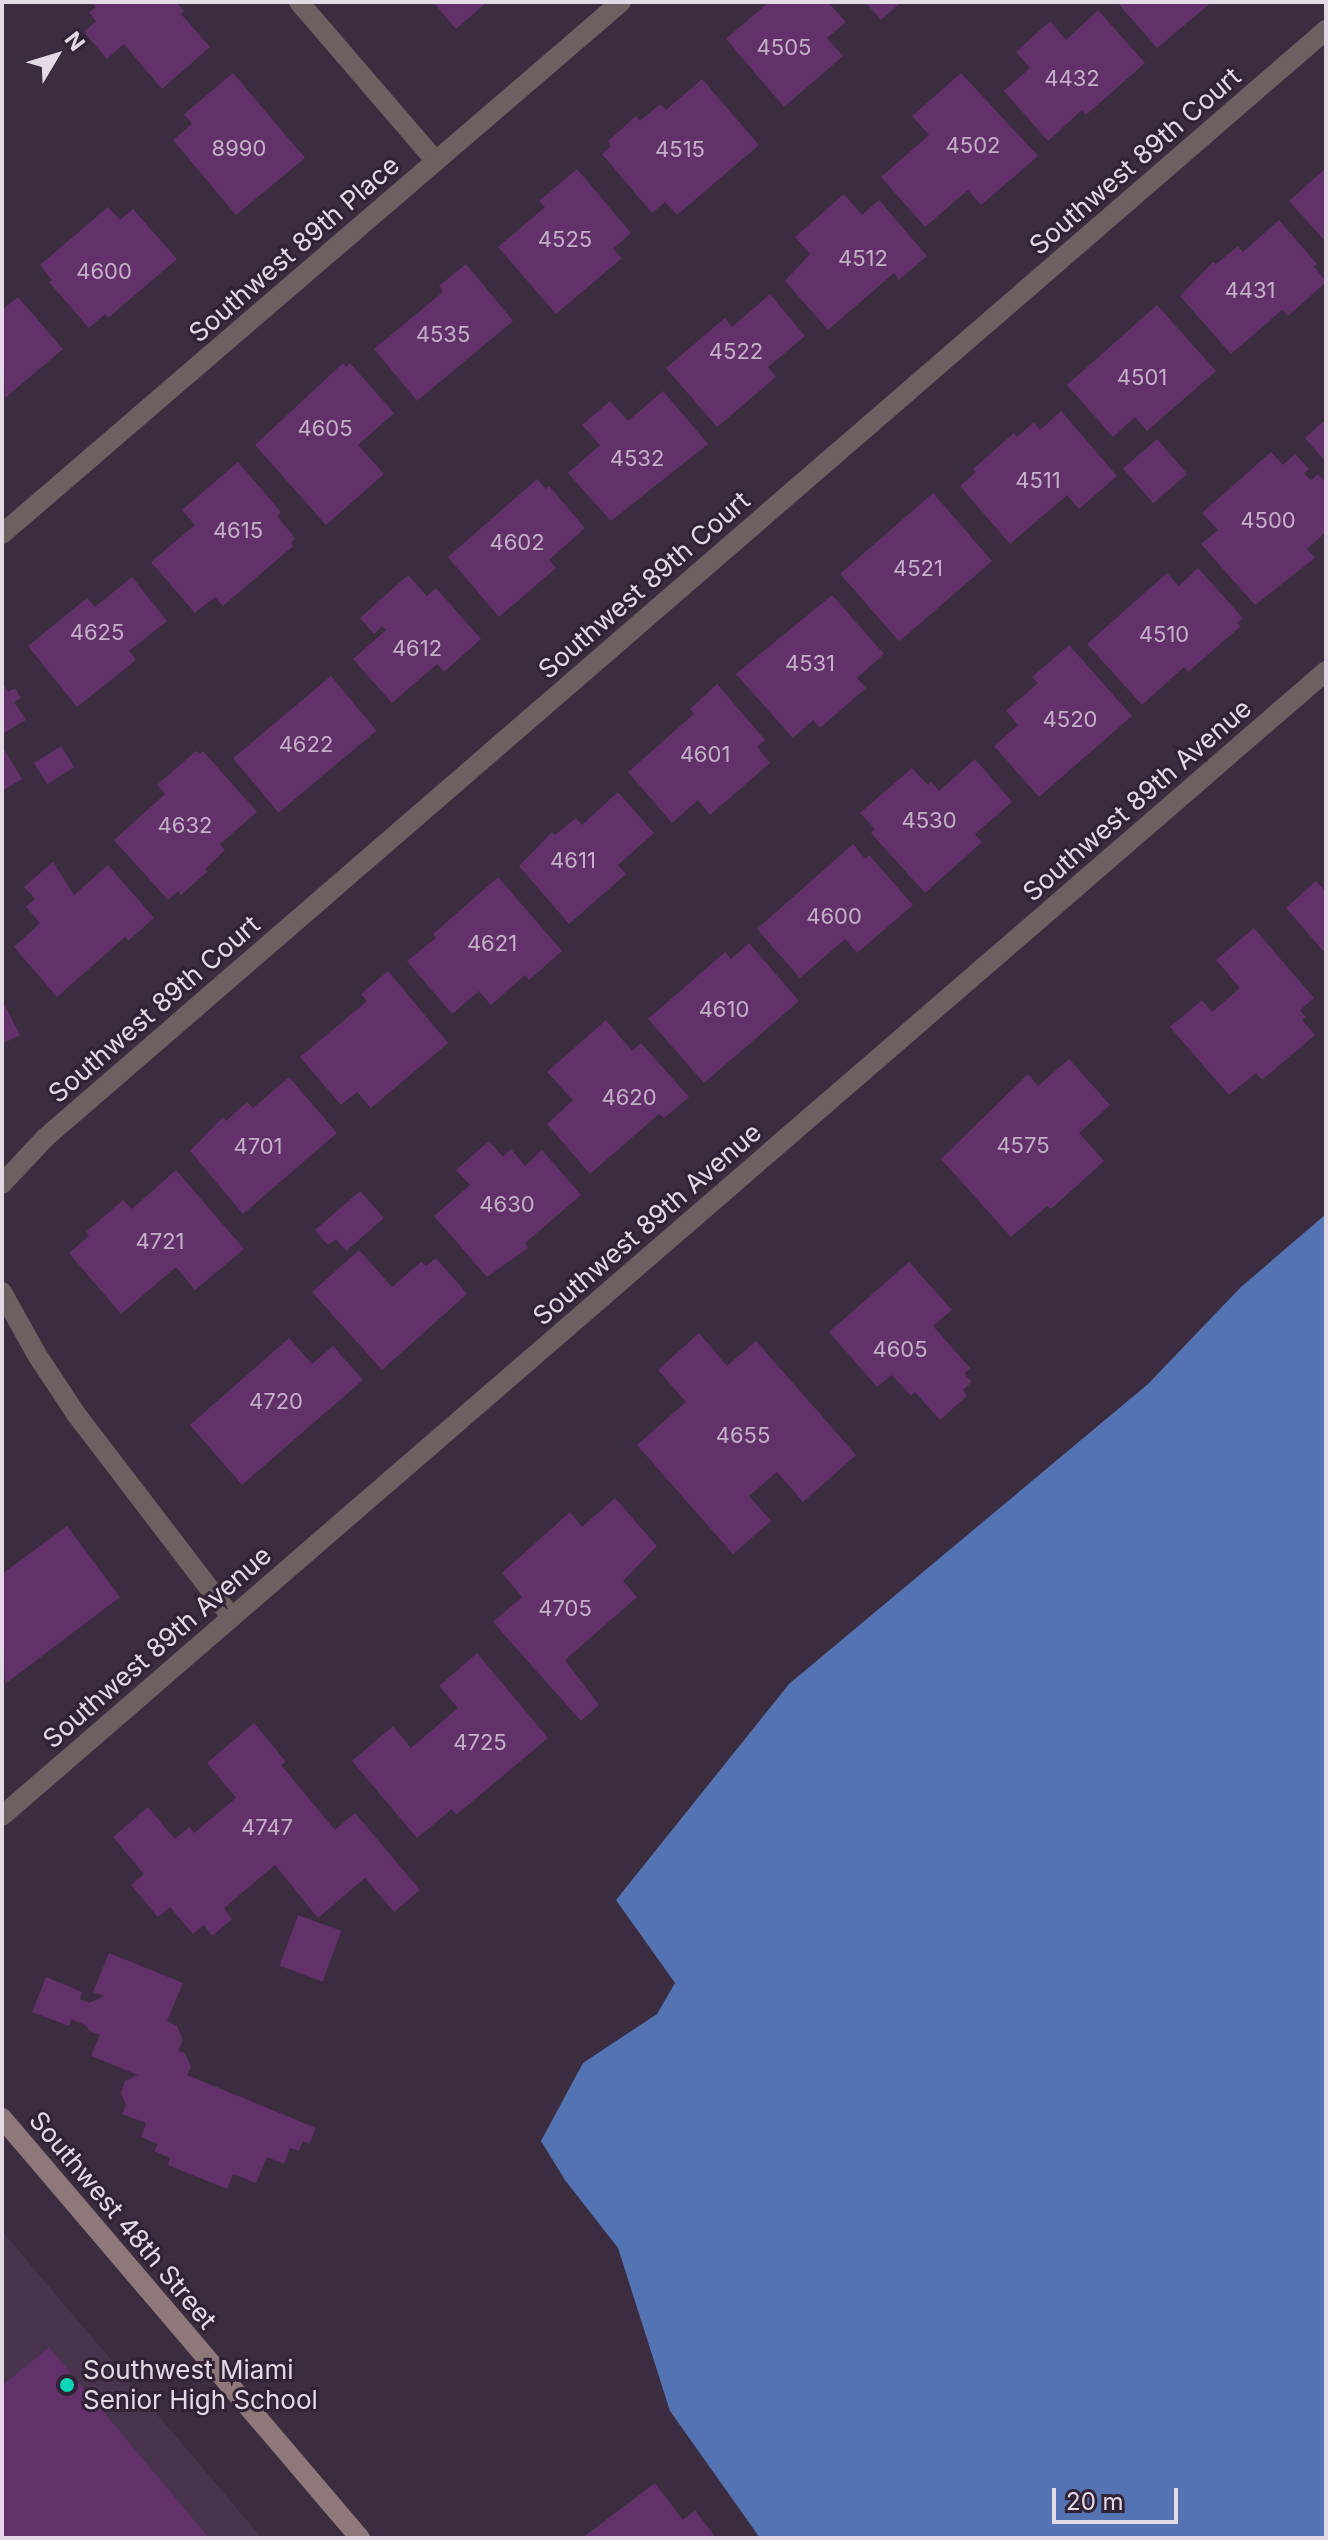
<!DOCTYPE html>
<style>
body{margin:0}
#map{position:relative;width:1328px;height:2540px;overflow:hidden;background:#3b2c40;font-family:Inter,sans-serif}
div>[style]{position:absolute}
[style*='--x']{left:calc(var(--x)*1px);top:calc(var(--y)*1px);width:calc(var(--w)*1px);rotate:calc(var(--a)*1deg)}
.built>*{inset:0;background:#47344d}
.water>*{inset:0;background:#5373b3}
.building>*{inset:0;background:#62316a;transform-origin:0 0}
.street>*{height:20px;margin:-10px;padding:0 10px;transform-origin:10px;border-radius:10px;background:#6d6060}
.secondary>*{height:20px;margin:-10px;padding:0 10px;transform-origin:10px;border-radius:10px;background:#8e7879}
.dots>*{width:22px;height:22px;translate:-50% -50%;box-sizing:border-box;border:4px solid #312235;border-radius:50%}
span{translate:-50% -50%;white-space:nowrap;text-align:center;line-height:1.15;-webkit-text-stroke:6px #312235;paint-order:stroke}
.number-label{font-size:22px;color:#c3b0c7}
.number-label span{-webkit-text-stroke-width:0}
.street-label{font-size:26px;color:#e3dae6}
.poi-label{font-size:26px;color:#e3dae6}
.left{translate:0 -50%;text-align:left}
.frame{position:absolute;inset:0;border:4px solid #e3dae6;pointer-events:none}
.north{position:absolute;left:16px;top:16px;width:80px;height:80px;-webkit-text-stroke:6px #312235;paint-order:stroke;rotate:52deg;font-size:22px;font-weight:700;line-height:32px;text-align:center;color:#e3dae6}
.north::after{content:'';display:block;margin:auto;width:28px;height:36px;background:#e3dae6;clip-path:polygon(50% 0,100% 100%,50% 72%,0 100%)}
.scale{position:absolute;left:1052px;top:2488px;width:126px;height:36px;box-sizing:border-box;border:4px solid #e3dae6;border-top:0;padding-left:10px;font-size:24px;line-height:28px;white-space:nowrap;color:#e3dae6;-webkit-text-stroke:6px #312235;paint-order:stroke}
</style>
<div id="map">
<div class="built">
<div style="clip-path:polygon(2px 2231px,262px 2538px,2px 2538px)"></div>
</div>
<div class="water">
<div style="clip-path:polygon(1326px 1214px,1326px 2538px,760px 2538px,670px 2411px,618px 2248px,565px 2180px,541px 2141px,583px 2063px,657px 2014px,675px 1983px,616px 1900px,789px 1684px,1148px 1384px,1241px 1287px)"></div>
</div>
<div class="building">
<div style="clip-path:polygon(92px 2px,176px 2px,184px 11px,181px 14px,210px 47px,162px 89px,124px 44px,107px 59px,84px 32px,96px 21px,89px 12px,96px 7px)"></div>
<div style="clip-path:polygon(433px 2px,487px 2px,456px 29px)"></div>
<div style="clip-path:polygon(769px 2px,828px 2px,846px 22px,827px 38px,843px 56px,784px 107px,726px 39px)"></div>
<div style="clip-path:polygon(865px 2px,901px 2px,881px 20px)"></div>
<div style="clip-path:polygon(1117px 2px,1212px 2px,1157px 48px)"></div>
<div style="clip-path:polygon(1098px 10px,1145px 63px,1086px 115px,1082px 110px,1048px 141px,1004px 91px,1030px 68px,1016px 52px,1050px 21px,1066px 40px)"></div>
<div style="clip-path:polygon(233px 73px,305px 158px,236px 215px,173px 140px,192px 124px,184px 114px)"></div>
<div style="clip-path:polygon(961px 73px,1038px 156px,981px 205px,968px 190px,925px 227px,881px 177px,929px 135px,912px 116px)"></div>
<div style="clip-path:polygon(702px 79px,759px 145px,677px 215px,665px 202px,652px 213px,602px 154px,611px 146px,608px 141px,636px 116px,640px 121px,660px 104px,666px 110px)"></div>
<div style="clip-path:polygon(1326px 168px,1326px 242px,1289px 201px)"></div>
<div style="clip-path:polygon(577px 169px,631px 233px,613px 249px,622px 258px,556px 314px,498px 247px,545px 207px,539px 201px)"></div>
<div style="clip-path:polygon(844px 194px,862px 215px,879px 200px,927px 256px,899px 280px,894px 273px,828px 330px,785px 281px,810px 254px,795px 237px)"></div>
<div style="clip-path:polygon(108px 207px,120px 220px,133px 209px,177px 259px,108px 318px,105px 314px,89px 328px,49px 282px,52px 280px,40px 265px)"></div>
<div style="clip-path:polygon(1279px 220px,1317px 264px,1314px 266px,1326px 282px,1288px 316px,1282px 310px,1231px 354px,1180px 296px,1213px 262px,1216px 264px,1238px 246px,1243px 252px)"></div>
<div style="clip-path:polygon(466px 264px,513px 321px,417px 401px,374px 349px,443px 292px,439px 286px)"></div>
<div style="clip-path:polygon(770px 294px,805px 336px,768px 367px,776px 377px,717px 427px,666px 368px,725px 318px,732px 327px)"></div>
<div style="clip-path:polygon(18px 297px,63px 349px,5px 398px,2px 310px)"></div>
<div style="clip-path:polygon(1157px 305px,1216px 371px,1147px 431px,1135px 417px,1113px 437px,1067px 385px)"></div>
<div style="clip-path:polygon(343px 363px,346px 367px,350px 363px,394px 413px,358px 445px,384px 474px,326px 525px,255px 445px)"></div>
<div style="clip-path:polygon(663px 391px,708px 444px,611px 521px,568px 473px,600px 445px,582px 425px,610px 401px,628px 421px)"></div>
<div style="clip-path:polygon(1061px 411px,1117px 476px,1079px 509px,1067px 495px,1010px 544px,960px 486px,976px 472px,973px 469px,1014px 433px,1017px 437px,1034px 422px,1040px 430px)"></div>
<div style="clip-path:polygon(1326px 419px,1326px 462px,1305px 438px)"></div>
<div style="left:1157px;top:439px;width:46px;height:45px;rotate:49deg"></div>
<div style="clip-path:polygon(1271px 452px,1283px 465px,1295px 454px,1309px 469px,1304px 473px,1311px 480px,1318px 474px,1326px 482px,1326px 532px,1307px 549px,1315px 558px,1255px 605px,1201px 544px,1218px 530px,1202px 513px)"></div>
<div style="clip-path:polygon(238px 462px,281px 512px,277px 516px,295px 538px,291px 543px,293px 546px,223px 606px,215px 597px,195px 613px,151px 562px,195px 525px,182px 510px)"></div>
<div style="clip-path:polygon(537px 479px,546px 489px,549px 486px,585px 528px,549px 560px,556px 568px,499px 617px,448px 557px)"></div>
<div style="left:933px;top:493px;width:90px;height:123px;rotate:49deg"></div>
<div style="clip-path:polygon(1198px 568px,1243px 618px,1237px 623px,1241px 626px,1188px 672px,1184px 667px,1142px 705px,1087px 644px,1167px 573px,1179px 586px)"></div>
<div style="clip-path:polygon(408px 575px,427px 596px,436px 588px,481px 639px,444px 672px,437px 664px,392px 703px,353px 659px,386px 630px,382px 626px,374px 634px,360px 618px)"></div>
<div style="clip-path:polygon(132px 577px,167px 621px,129px 651px,136px 660px,77px 707px,28px 646px,87px 598px,95px 607px)"></div>
<div style="clip-path:polygon(832px 595px,884px 654px,857px 678px,866px 688px,820px 728px,813px 720px,793px 738px,736px 674px)"></div>
<div style="clip-path:polygon(1069px 645px,1132px 716px,1039px 797px,994px 746px,1018px 725px,1006px 711px,1038px 683px,1032px 677px)"></div>
<div style="left:331px;top:676px;width:71px;height:128px;rotate:50deg"></div>
<div style="clip-path:polygon(2px 682px,8px 692px,15px 688px,21px 698px,14px 702px,26px 720px,2px 734px)"></div>
<div style="clip-path:polygon(717px 684px,765px 740px,757px 747px,770px 763px,710px 815px,698px 800px,672px 823px,628px 772px,694px 714px,690px 709px)"></div>
<div style="clip-path:polygon(2px 746px,22px 779px,2px 791px)"></div>
<div style="left:61px;top:746px;width:25px;height:32px;rotate:58deg"></div>
<div style="clip-path:polygon(196px 751px,199px 754px,203px 751px,257px 812px,220px 844px,225px 850px,205px 869px,207px 872px,181px 895px,178px 891px,168px 900px,114px 840px,165px 794px,157px 785px)"></div>
<div style="clip-path:polygon(975px 759px,1012px 802px,975px 834px,982px 842px,925px 893px,871px 833px,875px 829px,860px 813px,912px 768px,928px 785px,931px 782px,939px 791px)"></div>
<div style="clip-path:polygon(618px 792px,654px 833px,618px 865px,626px 874px,569px 924px,519px 866px,552px 832px,555px 835px,576px 818px,582px 825px)"></div>
<div style="clip-path:polygon(853px 844px,865px 859px,869px 855px,913px 905px,857px 953px,845px 939px,800px 978px,757px 929px)"></div>
<div style="clip-path:polygon(53px 862px,74px 895px,108px 865px,154px 918px,128px 941px,125px 937px,57px 997px,14px 947px,40px 923px,26px 907px,35px 899px,24px 887px)"></div>
<div style="clip-path:polygon(498px 877px,562px 951px,529px 980px,525px 975px,491px 1005px,479px 991px,452px 1014px,407px 961px,436px 938px,433px 934px)"></div>
<div style="clip-path:polygon(1316px 881px,1326px 892px,1326px 954px,1286px 908px)"></div>
<div style="clip-path:polygon(1254px 928px,1314px 998px,1300px 1010px,1306px 1017px,1302px 1020px,1315px 1035px,1262px 1080px,1256px 1073px,1229px 1095px,1170px 1027px,1202px 1000px,1212px 1012px,1240px 988px,1216px 960px)"></div>
<div style="clip-path:polygon(749px 943px,799px 1001px,704px 1083px,648px 1019px,725px 952px,731px 959px)"></div>
<div style="clip-path:polygon(388px 971px,448px 1043px,371px 1108px,357px 1092px,341px 1105px,300px 1057px,367px 1001px,361px 994px)"></div>
<div style="clip-path:polygon(2px 1000px,20px 1035px,2px 1044px)"></div>
<div style="clip-path:polygon(606px 1020px,632px 1051px,641px 1043px,689px 1097px,664px 1118px,659px 1114px,590px 1174px,547px 1124px,573px 1100px,547px 1072px)"></div>
<div style="clip-path:polygon(1069px 1059px,1110px 1105px,1079px 1133px,1104px 1161px,1051px 1209px,1047px 1206px,1011px 1237px,941px 1159px,1028px 1074px,1038px 1086px)"></div>
<div style="clip-path:polygon(289px 1077px,337px 1133px,243px 1214px,190px 1151px,223px 1117px,226px 1121px,247px 1102px,253px 1108px)"></div>
<div style="clip-path:polygon(489px 1141px,503px 1157px,511px 1149px,525px 1166px,542px 1150px,581px 1195px,525px 1243px,528px 1248px,487px 1277px,434px 1216px,470px 1185px,456px 1170px)"></div>
<div style="clip-path:polygon(176px 1170px,244px 1249px,195px 1290px,176px 1267px,121px 1314px,69px 1253px,89px 1236px,86px 1232px,123px 1200px,132px 1209px)"></div>
<div style="clip-path:polygon(360px 1191px,384px 1218px,346px 1251px,336px 1239px,328px 1245px,315px 1230px)"></div>
<div style="clip-path:polygon(359px 1250px,392px 1287px,421px 1262px,426px 1266px,436px 1258px,467px 1294px,382px 1370px,312px 1292px)"></div>
<div style="clip-path:polygon(909px 1262px,952px 1310px,933px 1326px,970px 1368px,964px 1374px,972px 1382px,963px 1390px,967px 1396px,940px 1420px,915px 1392px,911px 1396px,892px 1375px,877px 1387px,829px 1332px)"></div>
<div style="clip-path:polygon(699px 1333px,727px 1366px,756px 1341px,856px 1455px,803px 1502px,777px 1472px,749px 1496px,771px 1521px,733px 1554px,637px 1445px,686px 1402px,658px 1370px)"></div>
<div style="clip-path:polygon(289px 1338px,312px 1364px,333px 1346px,363px 1380px,242px 1485px,190px 1425px)"></div>
<div style="clip-path:polygon(615px 1498px,657px 1546px,623px 1581px,637px 1597px,565px 1660px,599px 1705px,581px 1721px,493px 1622px,522px 1597px,502px 1573px,570px 1512px,582px 1527px)"></div>
<div style="clip-path:polygon(67px 1526px,120px 1597px,5px 1684px,2px 1574px)"></div>
<div style="clip-path:polygon(477px 1653px,548px 1738px,456px 1815px,452px 1809px,417px 1838px,352px 1761px,393px 1726px,411px 1748px,458px 1708px,439px 1686px)"></div>
<div style="clip-path:polygon(254px 1723px,286px 1762px,281px 1765px,335px 1830px,355px 1813px,420px 1890px,394px 1912px,365px 1878px,318px 1918px,275px 1865px,224px 1908px,232px 1919px,212px 1936px,204px 1925px,193px 1934px,170px 1907px,158px 1917px,131px 1885px,144px 1874px,113px 1837px,148px 1807px,175px 1839px,189px 1827px,194px 1833px,236px 1798px,207px 1763px)"></div>
<div style="left:298px;top:1915px;width:46px;height:54px;rotate:20deg"></div>
<div style="clip-path:polygon(109px 1953px,183px 1983px,167px 2021px,177px 2026px,183px 2040px,178px 2051px,185px 2053px,191px 2067px,187px 2075px,316px 2128px,309px 2144px,303px 2141px,299px 2151px,290px 2148px,284px 2164px,267px 2157px,256px 2183px,233px 2174px,227px 2189px,168px 2165px,170px 2158px,154px 2151px,158px 2144px,141px 2137px,146px 2123px,122px 2114px,126px 2105px,121px 2093px,125px 2081px,138px 2075px,91px 2056px,100px 2035px,89px 2031px,87px 2026px,71px 2019px,69px 2026px,32px 2012px,46px 1977px,82px 1992px,80px 1999px,89px 2003px,104px 1996px,93px 1992px)"></div>
<div style="clip-path:polygon(49px 2347px,209px 2538px,2px 2538px,2px 2386px)"></div>
<div style="clip-path:polygon(655px 2483px,683px 2520px,695px 2510px,716px 2538px,582px 2538px)"></div>
</div>
<div class="street">
<div style="--x:299;--y:2;--w:210;--a:49.3"></div>
<div style="--x:2;--y:534;--w:816;--a:-40.68"></div>
<div style="--x:2;--y:1184;--w:63;--a:-46.9"></div>
<div style="--x:45;--y:1138;--w:1694;--a:-40.86"></div>
<div style="--x:2;--y:1292;--w:72;--a:60.9"></div>
<div style="--x:37;--y:1355;--w:71;--a:56.5"></div>
<div style="--x:76;--y:1414;--w:255;--a:52.6"></div>
<div style="--x:2;--y:1816;--w:1750;--a:-40.85"></div>
</div>
<div class="secondary">
<div style="--x:2;--y:2118;--w:552;--a:49.56"></div>
</div>
<div class="dots">
<div style="left:67px;top:2385px;background:#08d5b5"></div>
</div>
<div class="number-label">
<span style="left:784px;top:48px">4505</span>
<span style="left:1072px;top:79px">4432</span>
<span style="left:973px;top:146px">4502</span>
<span style="left:239px;top:149px">8990</span>
<span style="left:680px;top:150px">4515</span>
<span style="left:565px;top:240px">4525</span>
<span style="left:863px;top:259px">4512</span>
<span style="left:104px;top:272px">4600</span>
<span style="left:1250px;top:291px">4431</span>
<span style="left:443px;top:335px">4535</span>
<span style="left:736px;top:352px">4522</span>
<span style="left:1142px;top:378px">4501</span>
<span style="left:325px;top:429px">4605</span>
<span style="left:637px;top:459px">4532</span>
<span style="left:1038px;top:481px">4511</span>
<span style="left:1268px;top:521px">4500</span>
<span style="left:238px;top:531px">4615</span>
<span style="left:517px;top:543px">4602</span>
<span style="left:918px;top:569px">4521</span>
<span style="left:97px;top:633px">4625</span>
<span style="left:1164px;top:635px">4510</span>
<span style="left:417px;top:649px">4612</span>
<span style="left:810px;top:664px">4531</span>
<span style="left:1070px;top:720px">4520</span>
<span style="left:306px;top:745px">4622</span>
<span style="left:705px;top:755px">4601</span>
<span style="left:929px;top:821px">4530</span>
<span style="left:185px;top:826px">4632</span>
<span style="left:573px;top:861px">4611</span>
<span style="left:834px;top:917px">4600</span>
<span style="left:492px;top:944px">4621</span>
<span style="left:724px;top:1010px">4610</span>
<span style="left:629px;top:1098px">4620</span>
<span style="left:1023px;top:1146px">4575</span>
<span style="left:258px;top:1147px">4701</span>
<span style="left:507px;top:1205px">4630</span>
<span style="left:160px;top:1242px">4721</span>
<span style="left:900px;top:1350px">4605</span>
<span style="left:276px;top:1402px">4720</span>
<span style="left:743px;top:1436px">4655</span>
<span style="left:565px;top:1609px">4705</span>
<span style="left:480px;top:1743px">4725</span>
<span style="left:267px;top:1828px">4747</span>
</div>
<div class="street-label">
<span style="left:1135px;top:161px;rotate:-41deg">Southwest 89th Court</span>
<span style="left:294px;top:249px;rotate:-41deg">Southwest 89th Place</span>
<span style="left:644px;top:585px;rotate:-41deg">Southwest 89th Court</span>
<span style="left:1137px;top:800px;rotate:-41deg">Southwest 89th Avenue</span>
<span style="left:154px;top:1009px;rotate:-41deg">Southwest 89th Court</span>
<span style="left:647px;top:1224px;rotate:-41deg">Southwest 89th Avenue</span>
<span style="left:157px;top:1647px;rotate:-41deg">Southwest 89th Avenue</span>
<span style="left:123px;top:2220px;rotate:50deg">Southwest 48th Street</span>
</div>
<div class="poi-label">
<span class="left" style="left:83px;top:2385px">Southwest Miami<br>Senior High School</span>
</div>
<div class="frame"></div>
<div class="north">N</div>
<div class="scale">20 m</div>
</div>
